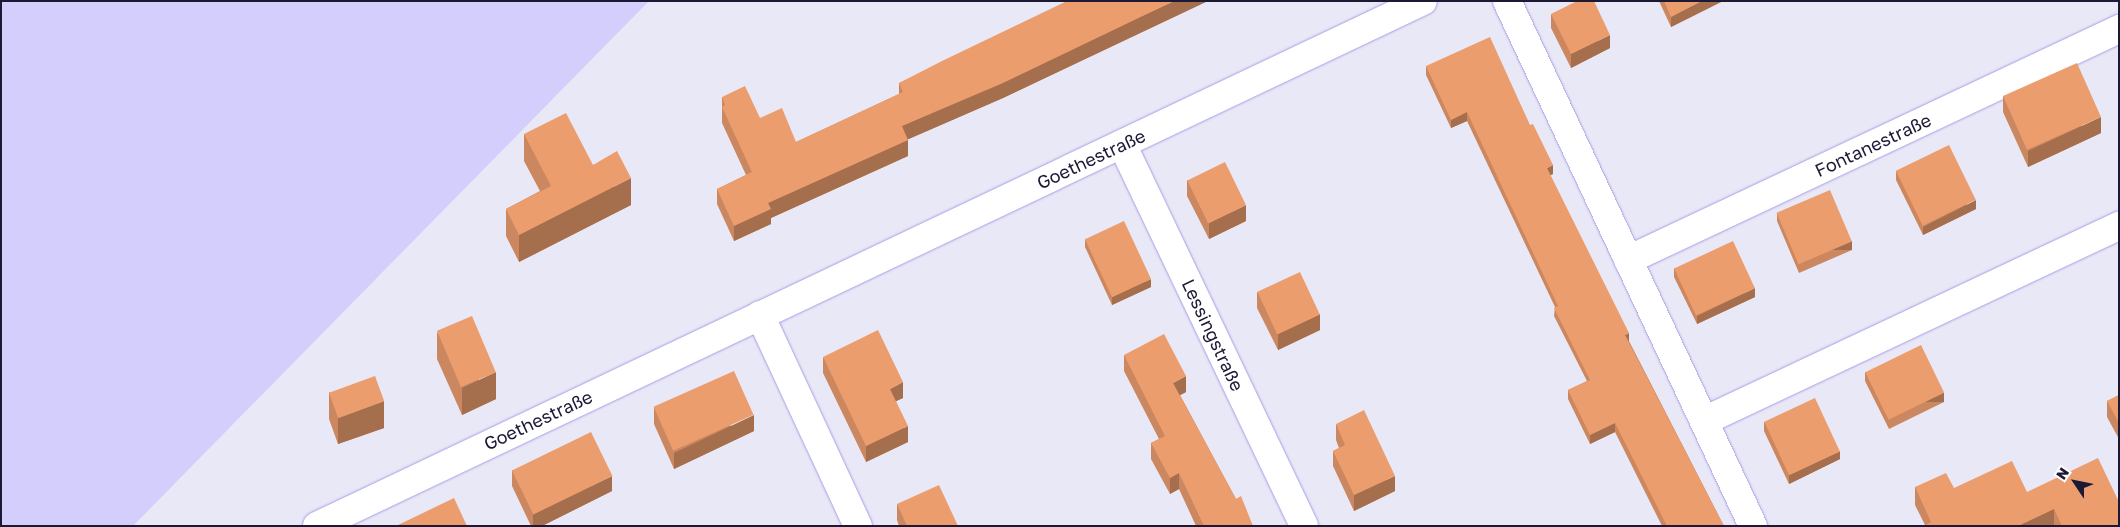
<!DOCTYPE html>
<meta charset="utf-8">
<style>
body{margin:0}
#map{position:relative;width:2120px;height:527px;overflow:hidden;background:#e9e8f7;font-family:"Golos Text",sans-serif}
div>[style]{position:absolute}
[style*='--x']{left:calc(var(--x)*1px);top:calc(var(--y)*1px);width:calc(var(--w)*1px);rotate:calc(var(--a)*1deg)}
.green>*{inset:0;background:#d4cefc}
.roads{filter:drop-shadow(0 0 1px #a89ce5) drop-shadow(0 0 1px #a89ce5)}
.minor>*{height:28px;margin:-14px;padding:0 14px;transform-origin:14px;border-radius:14px;background:#fff}
.wall>*{inset:0;background:#cb875f}
.shaded-wall>*{inset:0;background:#a56e4d;transform-origin:0 0}
.building>*{inset:0;background:#ec9d6e;transform-origin:0 0}
span{translate:-50% -50%;white-space:nowrap;text-align:center;line-height:1.15;-webkit-text-stroke:5px #fff;paint-order:stroke}
.street-label{font-size:18px;color:#1d1834}
.frame{position:absolute;inset:0;border:2px solid #1d1834;pointer-events:none}
.north{position:absolute;left:2050px;top:457px;width:50px;height:50px;-webkit-text-stroke:4px #fff;paint-order:stroke;rotate:304deg;font-size:14px;font-weight:700;line-height:20px;text-align:center;color:#1d1834}
.north::after{content:'';display:block;margin:auto;width:18px;height:22px;background:#1d1834;clip-path:polygon(50% 0,100% 100%,50% 72%,0 100%)}
</style>
<div id="map">
<div class="green">
<div style="clip-path:polygon(1px 1px,649px 1px,133px 526px,1px 526px)"></div>
</div>
<div class="roads">
<div class="minor">
<div style="--x:1507;--y:1;--w:580;--a:64.89"></div>
<div style="--x:1122;--y:144;--w:423;--a:64.5"></div>
<div style="--x:1628;--y:260;--w:543;--a:-25.2"></div>
<div style="--x:760;--y:315;--w:233;--a:65.1"></div>
<div style="--x:1704;--y:421;--w:459;--a:-25.2"></div>
<div style="--x:317;--y:526;--w:1224;--a:-25.39"></div>
</div>
</div>
<div class="wall">
<div style="clip-path:polygon(1206px 1px,1003px 98px,908px 139px,908px 156px,771px 218px,771px 224px,734px 241px,717px 204px,717px 189px,746px 175px,722px 123px,722px 97px,760px 118px,796px 142px,899px 94px,899px 83px)"></div>
<div style="clip-path:polygon(1659px 1px,1723px 1px,1671px 27px)"></div>
<div style="clip-path:polygon(1551px 14px,1610px 48px,1571px 68px,1551px 28px)"></div>
<div style="clip-path:polygon(1426px 66px,1553px 174px,1550px 175px,1629px 341px,1724px 526px,1662px 526px,1615px 432px,1590px 444px,1568px 399px,1568px 390px,1587px 381px,1554px 316px,1555px 307px,1467px 121px,1451px 128px,1426px 75px)"></div>
<div style="clip-path:polygon(2003px 96px,2101px 133px,2028px 167px,2003px 112px)"></div>
<div style="clip-path:polygon(524px 134px,593px 165px,631px 205px,519px 262px,506px 236px,506px 209px,540px 191px,524px 161px)"></div>
<div style="clip-path:polygon(1896px 171px,1976px 209px,1923px 235px,1896px 180px)"></div>
<div style="clip-path:polygon(1187px 180px,1246px 221px,1209px 239px,1187px 196px)"></div>
<div style="clip-path:polygon(1777px 213px,1852px 250px,1799px 273px,1777px 221px)"></div>
<div style="clip-path:polygon(1085px 239px,1151px 287px,1112px 305px,1085px 247px)"></div>
<div style="clip-path:polygon(1674px 268px,1755px 297px,1697px 324px,1674px 277px)"></div>
<div style="clip-path:polygon(1257px 292px,1320px 330px,1278px 350px,1257px 308px)"></div>
<div style="clip-path:polygon(437px 332px,496px 399px,462px 415px,437px 359px)"></div>
<div style="clip-path:polygon(1124px 355px,1186px 392px,1180px 395px,1236px 499px,1253px 526px,1196px 526px,1179px 489px,1170px 494px,1151px 459px,1151px 443px,1159px 439px,1124px 371px)"></div>
<div style="clip-path:polygon(823px 357px,903px 398px,896px 401px,908px 442px,866px 462px,823px 373px)"></div>
<div style="clip-path:polygon(1865px 372px,1944px 402px,1889px 429px,1865px 381px)"></div>
<div style="clip-path:polygon(329px 392px,384px 428px,338px 444px,329px 419px)"></div>
<div style="clip-path:polygon(2119px 395px,2119px 439px,2107px 417px,2107px 401px)"></div>
<div style="clip-path:polygon(654px 408px,754px 431px,674px 469px,654px 424px)"></div>
<div style="clip-path:polygon(1764px 422px,1840px 459px,1789px 484px,1764px 431px)"></div>
<div style="clip-path:polygon(1336px 424px,1395px 491px,1354px 511px,1333px 466px,1333px 451px,1339px 448px,1336px 440px)"></div>
<div style="clip-path:polygon(512px 470px,612px 491px,542px 526px,531px 526px,512px 486px)"></div>
<div style="clip-path:polygon(1915px 487px,2027px 492px,2119px 526px,1924px 526px,1925px 525px,1915px 505px)"></div>
<div style="clip-path:polygon(897px 504px,958px 526px,899px 526px,897px 520px)"></div>
</div>
<div class="shaded-wall">
<div style="clip-path:polygon(1174px 1px,1206px 2px,1003px 98px,902px 142px,902px 126px)"></div>
<div style="clip-path:polygon(1702px 1px,1723px 1px,1671px 27px,1671px 17px)"></div>
<div style="clip-path:polygon(1610px 35px,1610px 48px,1571px 68px,1571px 54px)"></div>
<div style="clip-path:polygon(1467px 112px,1467px 121px,1451px 128px,1451px 120px)"></div>
<div style="clip-path:polygon(2101px 117px,2101px 133px,2028px 167px,2028px 151px)"></div>
<div style="clip-path:polygon(908px 140px,908px 156px,771px 218px,771px 224px,734px 241px,734px 226px,768px 203px)"></div>
<div style="clip-path:polygon(1553px 165px,1553px 174px,1547px 177px,1547px 168px)"></div>
<div style="clip-path:polygon(631px 178px,631px 205px,519px 262px,519px 235px)"></div>
<div style="clip-path:polygon(1976px 200px,1976px 209px,1923px 235px,1923px 227px)"></div>
<div style="clip-path:polygon(1246px 205px,1246px 221px,1209px 239px,1209px 223px)"></div>
<div style="left:1852px;top:241px;width:9px;height:58px;rotate:90deg"></div>
<div style="clip-path:polygon(1151px 279px,1151px 287px,1112px 305px,1112px 297px)"></div>
<div style="clip-path:polygon(1755px 288px,1755px 297px,1697px 324px,1697px 316px)"></div>
<div style="clip-path:polygon(1320px 314px,1320px 330px,1278px 350px,1278px 334px)"></div>
<div style="clip-path:polygon(1629px 333px,1629px 342px,1625px 335px)"></div>
<div style="clip-path:polygon(496px 372px,496px 399px,462px 415px,462px 388px)"></div>
<div style="clip-path:polygon(1186px 376px,1186px 392px,1173px 399px,1173px 383px)"></div>
<div style="clip-path:polygon(903px 382px,903px 398px,890px 404px,890px 389px)"></div>
<div style="left:1944px;top:393px;width:9px;height:61px;rotate:90deg"></div>
<div style="clip-path:polygon(384px 401px,384px 428px,338px 444px,338px 417px)"></div>
<div style="clip-path:polygon(754px 415px,754px 431px,674px 469px,674px 453px)"></div>
<div style="clip-path:polygon(1615px 423px,1615px 432px,1590px 444px,1590px 435px)"></div>
<div style="clip-path:polygon(908px 426px,908px 442px,866px 462px,866px 446px)"></div>
<div style="clip-path:polygon(1840px 451px,1840px 459px,1789px 484px,1789px 475px)"></div>
<div style="clip-path:polygon(1179px 473px,1179px 489px,1170px 494px,1170px 478px)"></div>
<div style="clip-path:polygon(612px 476px,612px 491px,542px 526px,533px 526px,533px 514px)"></div>
<div style="clip-path:polygon(1395px 476px,1395px 491px,1354px 511px,1354px 495px)"></div>
<div style="clip-path:polygon(2054px 509px,2054px 526px,2018px 526px)"></div>
</div>
<div class="building">
<div style="clip-path:polygon(1067px 1px,1174px 1px,1003px 83px,902px 126px,908px 140px,768px 203px,771px 209px,734px 226px,717px 189px,752px 172px,722px 107px,725px 105px,722px 97px,745px 86px,760px 118px,782px 108px,796px 142px,903px 92px,899px 83px,942px 61px)"></div>
<div style="clip-path:polygon(1577px 1px,1594px 1px,1610px 35px,1571px 54px,1551px 14px)"></div>
<div style="clip-path:polygon(1664px 1px,1702px 1px,1671px 17px)"></div>
<div style="clip-path:polygon(1490px 37px,1530px 125px,1533px 124px,1553px 165px,1547px 168px,1629px 333px,1625px 335px,1724px 526px,1667px 526px,1615px 423px,1590px 435px,1568px 390px,1590px 380px,1554px 308px,1558px 306px,1467px 112px,1451px 120px,1426px 66px)"></div>
<div style="left:2077px;top:63px;width:59px;height:81px;rotate:66deg"></div>
<div style="clip-path:polygon(566px 113px,593px 165px,617px 151px,631px 178px,519px 235px,506px 209px,551px 186px,524px 134px)"></div>
<div style="left:1949px;top:145px;width:61px;height:59px;rotate:64deg"></div>
<div style="left:1225px;top:162px;width:48px;height:42px;rotate:64deg"></div>
<div style="left:1830px;top:190px;width:56px;height:58px;rotate:67deg"></div>
<div style="left:1124px;top:221px;width:64px;height:43px;rotate:65deg"></div>
<div style="left:1733px;top:241px;width:52px;height:65px;rotate:65deg"></div>
<div style="left:1300px;top:272px;width:47px;height:47px;rotate:65deg"></div>
<div style="left:472px;top:316px;width:61px;height:38px;rotate:67deg"></div>
<div style="clip-path:polygon(878px 330px,903px 382px,890px 389px,908px 426px,866px 446px,823px 357px)"></div>
<div style="clip-path:polygon(1164px 334px,1186px 376px,1173px 383px,1236px 499px,1241px 496px,1253px 526px,1204px 526px,1179px 473px,1170px 478px,1151px 443px,1165px 436px,1124px 355px)"></div>
<div style="left:1921px;top:345px;width:53px;height:62px;rotate:64deg"></div>
<div style="left:734px;top:371px;width:48px;height:88px;rotate:66deg"></div>
<div style="left:375px;top:376px;width:27px;height:49px;rotate:70deg"></div>
<div style="clip-path:polygon(2119px 395px,2119px 423px,2107px 401px)"></div>
<div style="left:1815px;top:398px;width:59px;height:56px;rotate:65deg"></div>
<div style="clip-path:polygon(1364px 410px,1395px 476px,1354px 495px,1333px 451px,1345px 445px,1336px 424px)"></div>
<div style="left:591px;top:432px;width:49px;height:88px;rotate:64deg"></div>
<div style="clip-path:polygon(2098px 458px,2119px 502px,2119px 526px,2062px 526px,2054px 509px,2018px 526px,1924px 526px,1931px 522px,1915px 487px,1946px 473px,1954px 488px,2012px 461px,2027px 492px)"></div>
<div style="clip-path:polygon(939px 485px,958px 526px,907px 526px,897px 504px)"></div>
<div style="clip-path:polygon(454px 498px,467px 526px,396px 526px)"></div>
</div>
<div class="street-label">
<span style="left:1873px;top:145px;rotate:-25deg">Fontanestraße</span>
<span style="left:1091px;top:159px;rotate:-25deg">Goethestraße</span>
<span style="left:1213px;top:335px;rotate:65deg">Lessingstraße</span>
<span style="left:538px;top:420px;rotate:-25deg">Goethestraße</span>
</div>
<div class="frame"></div>
<div class="north">N</div>
</div>
